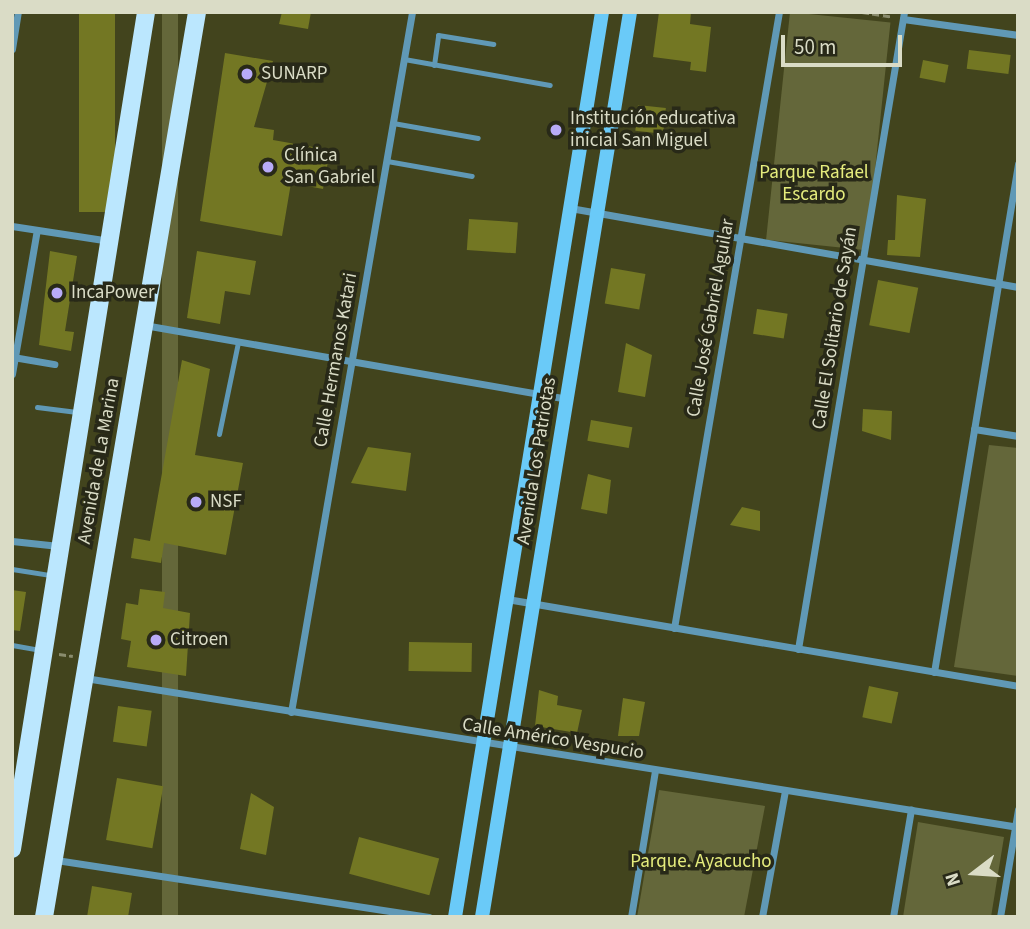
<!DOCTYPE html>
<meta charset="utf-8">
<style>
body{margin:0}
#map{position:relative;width:1030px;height:929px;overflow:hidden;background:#42441d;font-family:"Source Sans 3",sans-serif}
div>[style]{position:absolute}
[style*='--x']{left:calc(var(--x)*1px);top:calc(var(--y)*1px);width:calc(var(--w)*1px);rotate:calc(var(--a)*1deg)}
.green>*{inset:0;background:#64673a;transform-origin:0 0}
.building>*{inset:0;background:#737723;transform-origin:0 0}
.path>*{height:2.5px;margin-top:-1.25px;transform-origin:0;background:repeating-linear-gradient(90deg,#8a8c6d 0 7px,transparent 0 10.5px)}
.lane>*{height:5px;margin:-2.5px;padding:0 2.5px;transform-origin:2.5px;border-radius:2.5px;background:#6099b6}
.street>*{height:7px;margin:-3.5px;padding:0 3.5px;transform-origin:3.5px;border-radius:3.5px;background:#6099b6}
.secondary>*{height:14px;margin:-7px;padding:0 7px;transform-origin:7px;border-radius:7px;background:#6acaf8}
.primary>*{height:18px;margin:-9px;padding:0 9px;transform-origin:9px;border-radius:9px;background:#bbe7fe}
.dots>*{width:19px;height:19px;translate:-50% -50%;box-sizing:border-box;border:4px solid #282918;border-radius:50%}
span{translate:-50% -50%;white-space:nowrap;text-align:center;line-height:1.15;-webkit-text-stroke:7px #282918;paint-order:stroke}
.poi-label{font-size:19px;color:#dadcc6}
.left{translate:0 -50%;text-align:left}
.park-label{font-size:19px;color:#e5ec7d}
.street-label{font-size:19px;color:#dadcc6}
.frame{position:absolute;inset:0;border:14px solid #dadcc6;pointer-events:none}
.north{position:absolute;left:939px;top:838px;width:70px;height:70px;-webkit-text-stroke:5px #282918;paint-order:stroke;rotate:253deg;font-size:19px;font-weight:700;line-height:28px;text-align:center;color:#dadcc6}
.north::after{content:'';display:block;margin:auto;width:24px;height:32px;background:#dadcc6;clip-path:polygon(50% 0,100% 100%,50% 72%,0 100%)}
.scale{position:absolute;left:781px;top:35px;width:121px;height:32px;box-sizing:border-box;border:4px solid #dadcc6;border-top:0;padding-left:9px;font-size:21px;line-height:24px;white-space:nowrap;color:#dadcc6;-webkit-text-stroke:5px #282918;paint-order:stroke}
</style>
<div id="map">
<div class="green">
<div style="left:162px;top:12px;width:16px;height:917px"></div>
<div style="left:790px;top:12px;width:101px;height:229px;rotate:6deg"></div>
<div style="clip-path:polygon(989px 445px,1018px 448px,1018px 676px,954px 667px)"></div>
<div style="clip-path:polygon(659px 790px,765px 806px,744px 917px,637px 917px)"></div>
<div style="clip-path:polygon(918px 822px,1004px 837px,991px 917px,903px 917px)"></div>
</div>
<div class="building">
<div style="left:79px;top:12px;width:36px;height:200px"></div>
<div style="clip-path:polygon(282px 12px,311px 12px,308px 29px,279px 24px)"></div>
<div style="clip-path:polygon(659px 12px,691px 12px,690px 24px,711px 27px,706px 72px,690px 70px,691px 62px,653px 57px)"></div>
<div style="left:969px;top:50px;width:42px;height:19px;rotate:7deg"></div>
<div style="clip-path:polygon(225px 53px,273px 61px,254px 127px,274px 130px,273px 140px,330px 150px,323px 189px,291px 183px,282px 236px,200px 221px)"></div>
<div style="left:923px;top:60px;width:26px;height:18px;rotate:11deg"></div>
<div style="left:638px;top:105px;width:28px;height:26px;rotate:6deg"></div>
<div style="clip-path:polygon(897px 195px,926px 199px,920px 257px,887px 255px,888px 240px,895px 240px)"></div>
<div style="left:469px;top:219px;width:49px;height:31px;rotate:4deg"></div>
<div style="clip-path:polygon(50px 251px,77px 256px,65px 331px,74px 332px,71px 351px,39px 345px)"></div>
<div style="clip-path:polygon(197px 251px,256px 261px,250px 295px,225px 291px,220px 324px,187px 318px)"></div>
<div style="left:611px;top:268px;width:35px;height:36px;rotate:10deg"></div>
<div style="left:878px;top:280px;width:41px;height:46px;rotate:11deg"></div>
<div style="left:757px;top:309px;width:31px;height:25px;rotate:9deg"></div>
<div style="clip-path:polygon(626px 343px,652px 355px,645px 397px,618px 392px)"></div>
<div style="clip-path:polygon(182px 360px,210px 369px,195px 455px,243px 463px,226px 555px,164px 543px,161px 563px,131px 558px,134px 538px,150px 541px)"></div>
<div style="clip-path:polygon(863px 409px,892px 411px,891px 440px,862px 431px)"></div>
<div style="left:591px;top:420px;width:42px;height:21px;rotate:10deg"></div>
<div style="clip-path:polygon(368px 447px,411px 453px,406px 491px,351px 483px)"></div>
<div style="clip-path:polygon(588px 474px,611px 480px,607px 514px,581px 509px)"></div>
<div style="clip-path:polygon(742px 507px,760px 511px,760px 531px,730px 525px)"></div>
<div style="clip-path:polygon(140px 589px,165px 592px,163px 608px,190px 613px,186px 676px,127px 667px,131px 641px,121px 639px,126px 603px,138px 605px)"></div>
<div style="clip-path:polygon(12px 590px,26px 592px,20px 631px,12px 630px)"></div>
<div style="left:409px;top:642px;width:63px;height:29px;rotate:1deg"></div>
<div style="left:869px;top:686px;width:30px;height:32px;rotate:12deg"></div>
<div style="clip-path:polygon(539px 690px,558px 696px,557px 705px,582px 710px,577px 733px,535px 726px)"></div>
<div style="clip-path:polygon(623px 698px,645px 702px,639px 736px,618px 736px)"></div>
<div style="left:118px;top:706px;width:34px;height:36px;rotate:8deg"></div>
<div style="left:117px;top:778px;width:47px;height:63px;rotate:10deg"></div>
<div style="clip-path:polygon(251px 793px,274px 807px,266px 855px,240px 849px)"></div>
<div style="left:359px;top:837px;width:83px;height:38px;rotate:15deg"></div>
<div style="clip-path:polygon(92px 886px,132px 893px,128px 917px,87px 917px)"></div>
</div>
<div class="path">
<div style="--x:862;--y:12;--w:31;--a:9"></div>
<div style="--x:83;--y:507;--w:14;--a:8"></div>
<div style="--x:59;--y:654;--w:14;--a:8"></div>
</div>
<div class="lane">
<div style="--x:404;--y:59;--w:148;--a:10.1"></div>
<div style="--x:434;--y:65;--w:30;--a:-82"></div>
<div style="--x:438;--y:35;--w:56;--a:9.3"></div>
<div style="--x:393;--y:123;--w:86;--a:10"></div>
<div style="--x:387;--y:161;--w:86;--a:10"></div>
<div style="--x:37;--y:407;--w:40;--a:7.1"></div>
<div style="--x:219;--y:434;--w:94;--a:-78.3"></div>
<div style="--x:12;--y:569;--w:39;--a:9"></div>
<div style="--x:12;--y:645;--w:28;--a:10"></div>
</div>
<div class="street">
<div style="--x:903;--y:19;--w:116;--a:7.9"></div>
<div style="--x:12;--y:49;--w:37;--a:-81"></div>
<div style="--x:570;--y:208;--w:455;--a:10"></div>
<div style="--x:12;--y:226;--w:99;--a:8.7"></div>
<div style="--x:144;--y:325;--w:429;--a:9.9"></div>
<div style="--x:13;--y:357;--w:42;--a:9.7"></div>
<div style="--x:12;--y:374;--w:146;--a:-80.2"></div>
<div style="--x:974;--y:429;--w:45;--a:9"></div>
<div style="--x:12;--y:541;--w:47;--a:6.1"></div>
<div style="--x:507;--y:599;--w:518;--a:9.66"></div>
<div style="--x:674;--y:628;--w:625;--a:-80.33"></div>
<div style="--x:798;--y:649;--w:646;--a:-80.55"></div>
<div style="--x:934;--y:672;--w:515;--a:-80.61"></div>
<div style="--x:85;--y:678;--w:945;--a:9.07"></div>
<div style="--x:291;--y:712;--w:710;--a:-80.19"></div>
<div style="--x:56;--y:860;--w:377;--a:8.7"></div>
<div style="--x:631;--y:917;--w:148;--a:-80.7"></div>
<div style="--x:762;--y:917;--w:128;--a:-79.7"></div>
<div style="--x:893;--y:917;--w:109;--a:-80.5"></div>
<div style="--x:1000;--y:917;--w:109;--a:-80.5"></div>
</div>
<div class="secondary">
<div style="--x:455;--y:917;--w:917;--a:-80.77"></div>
<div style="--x:482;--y:917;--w:917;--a:-80.71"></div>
</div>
<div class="primary">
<div style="--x:12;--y:849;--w:848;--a:-80.9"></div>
<div style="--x:44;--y:917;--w:918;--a:-80.4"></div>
</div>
<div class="dots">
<div style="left:247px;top:74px;background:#b8abf7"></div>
<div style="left:556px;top:130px;background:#b8abf7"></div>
<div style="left:268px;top:167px;background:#b8abf7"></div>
<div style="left:57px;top:293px;background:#b8abf7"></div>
<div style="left:196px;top:502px;background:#b8abf7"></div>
<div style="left:156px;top:640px;background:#b8abf7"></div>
</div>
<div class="poi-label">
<span class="left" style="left:261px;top:74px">SUNARP</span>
<span class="left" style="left:570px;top:130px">Institución educativa<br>inicial San Miguel</span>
<span class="left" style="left:284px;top:167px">Clínica<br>San Gabriel</span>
<span class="left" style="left:71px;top:293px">IncaPower</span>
<span class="left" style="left:210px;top:502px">NSF</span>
<span class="left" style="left:170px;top:640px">Citroen</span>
</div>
<div class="park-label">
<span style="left:814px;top:184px">Parque Rafael<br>Escardo</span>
<span style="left:701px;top:862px">Parque. Ayacucho</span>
</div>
<div class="street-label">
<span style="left:711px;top:318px;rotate:-80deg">Calle José Gabriel Aguilar</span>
<span style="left:835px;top:328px;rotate:-81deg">Calle El Solitario de Sayán</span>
<span style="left:336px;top:360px;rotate:-80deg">Calle Hermanos Katari</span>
<span style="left:99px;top:461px;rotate:-80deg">Avenida de La Marina</span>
<span style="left:537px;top:461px;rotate:-81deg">Avenida Los Patriotas</span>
<span style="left:553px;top:739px;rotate:9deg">Calle Américo Vespucio</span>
</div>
<div class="frame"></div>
<div class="north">N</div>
<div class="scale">50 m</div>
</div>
